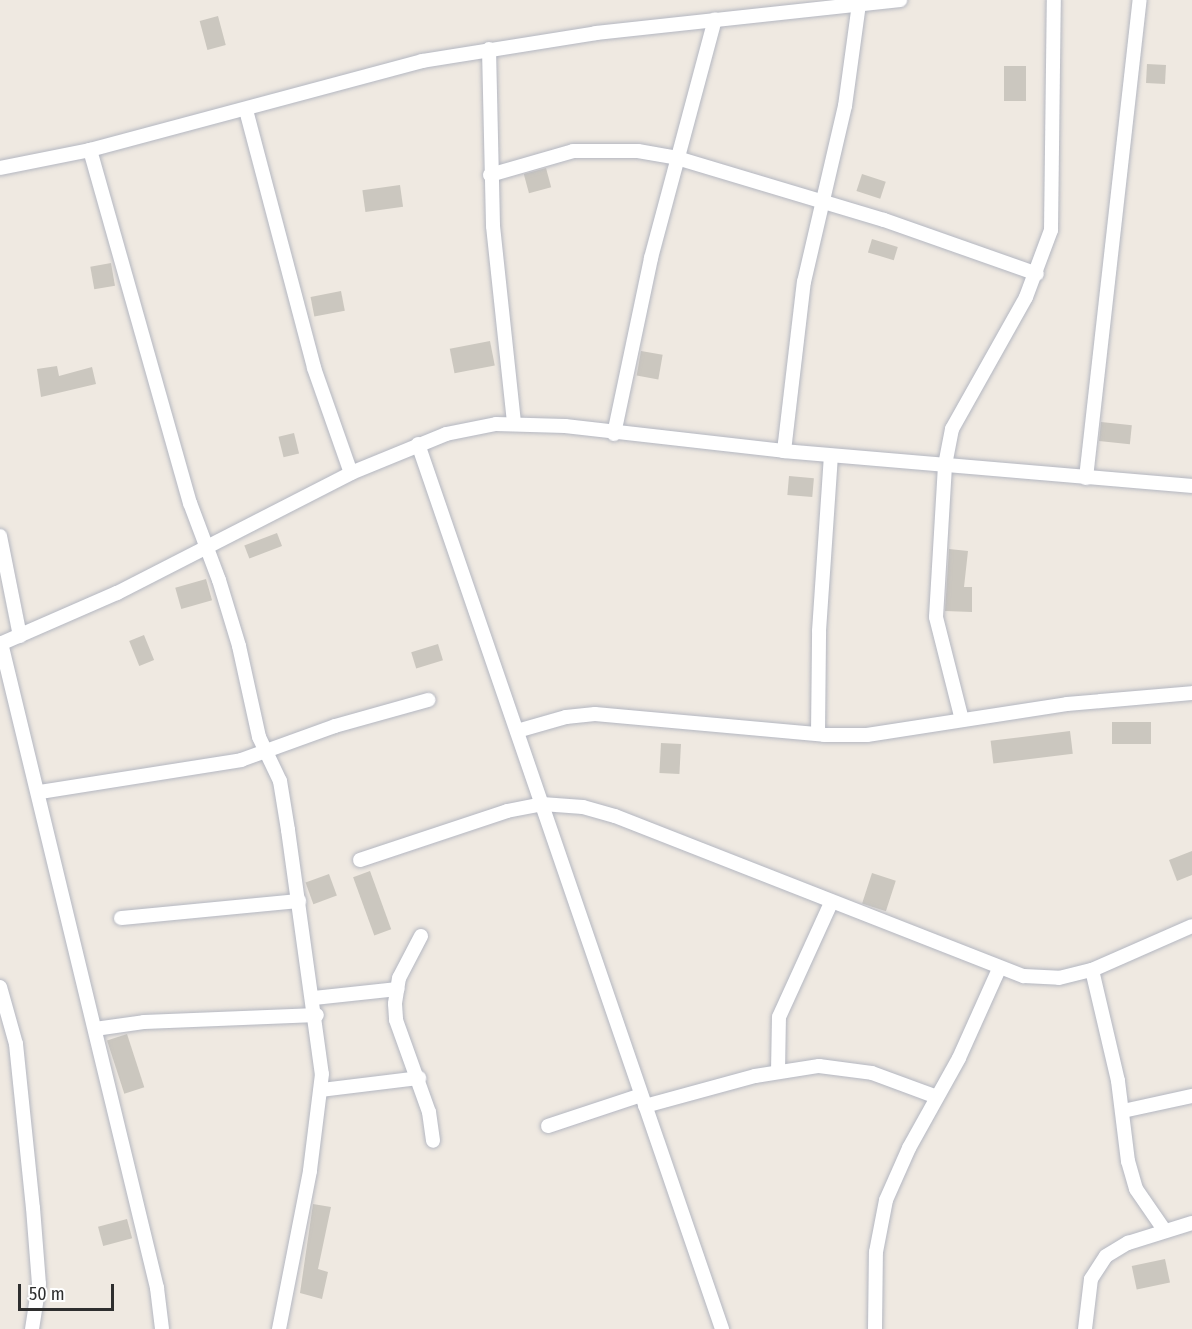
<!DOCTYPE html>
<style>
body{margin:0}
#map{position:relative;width:1192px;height:1329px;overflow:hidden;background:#efe9e1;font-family:"Fira Sans Condensed",sans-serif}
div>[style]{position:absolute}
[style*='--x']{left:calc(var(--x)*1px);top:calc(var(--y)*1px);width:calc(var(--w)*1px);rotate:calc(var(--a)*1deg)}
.building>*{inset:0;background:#cbc7bf;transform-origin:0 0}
.roads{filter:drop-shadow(0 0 2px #b4b7c1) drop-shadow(0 0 2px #b4b7c1)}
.minor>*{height:14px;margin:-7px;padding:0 7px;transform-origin:7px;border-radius:7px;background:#fff}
span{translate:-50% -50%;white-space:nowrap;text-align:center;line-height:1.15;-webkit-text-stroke:5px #fff;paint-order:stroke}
.scale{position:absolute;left:18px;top:1284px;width:96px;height:27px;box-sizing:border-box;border:3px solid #2e2e2e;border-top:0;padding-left:8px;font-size:18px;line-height:21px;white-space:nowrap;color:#2e2e2e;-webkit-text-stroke:4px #fff;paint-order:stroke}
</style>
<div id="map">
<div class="building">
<div style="left:218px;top:16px;width:30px;height:19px;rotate:75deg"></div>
<div style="left:1147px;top:64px;width:19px;height:19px;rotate:3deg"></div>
<div style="left:1004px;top:66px;width:22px;height:35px"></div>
<div style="left:546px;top:168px;width:20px;height:23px;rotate:75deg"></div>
<div style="left:862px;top:174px;width:25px;height:18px;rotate:18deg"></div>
<div style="left:400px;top:185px;width:22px;height:38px;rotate:82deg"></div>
<div style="left:872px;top:239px;width:27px;height:14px;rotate:17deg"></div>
<div style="left:111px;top:263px;width:23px;height:21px;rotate:80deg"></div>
<div style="left:341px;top:291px;width:20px;height:31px;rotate:79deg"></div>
<div style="left:490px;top:341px;width:25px;height:41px;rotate:79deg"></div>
<div style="left:641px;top:351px;width:22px;height:25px;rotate:10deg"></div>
<div style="clip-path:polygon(57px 366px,59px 376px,92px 367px,96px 384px,41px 397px,37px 369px)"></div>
<div style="left:1101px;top:422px;width:31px;height:19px;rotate:6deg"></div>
<div style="left:294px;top:433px;width:21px;height:16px;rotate:76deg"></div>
<div style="left:789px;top:476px;width:25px;height:19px;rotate:5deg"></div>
<div style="left:277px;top:533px;width:14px;height:35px;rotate:69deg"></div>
<div style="clip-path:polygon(949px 549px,968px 551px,964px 587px,972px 587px,972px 612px,945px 611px)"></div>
<div style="left:206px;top:579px;width:22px;height:32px;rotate:74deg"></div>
<div style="left:144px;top:635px;width:27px;height:16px;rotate:68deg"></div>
<div style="left:438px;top:644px;width:17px;height:28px;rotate:73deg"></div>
<div style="left:1112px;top:722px;width:39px;height:22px"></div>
<div style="left:1070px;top:731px;width:23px;height:80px;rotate:83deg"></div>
<div style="left:661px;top:743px;width:20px;height:30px;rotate:3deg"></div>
<div style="clip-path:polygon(1192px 851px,1192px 875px,1177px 881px,1169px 860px)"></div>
<div style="left:370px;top:871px;width:62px;height:18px;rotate:70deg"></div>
<div style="left:872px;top:873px;width:25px;height:32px;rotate:18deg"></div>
<div style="left:329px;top:874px;width:23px;height:25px;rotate:70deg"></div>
<div style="left:127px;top:1034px;width:56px;height:21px;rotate:72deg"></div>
<div style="clip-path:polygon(313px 1204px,331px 1207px,318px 1269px,328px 1272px,322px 1299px,300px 1293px)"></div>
<div style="left:127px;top:1219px;width:20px;height:30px;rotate:75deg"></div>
<div style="left:1165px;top:1259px;width:24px;height:34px;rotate:78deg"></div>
</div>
<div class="roads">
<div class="minor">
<div style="--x:489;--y:49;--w:177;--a:88.7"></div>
<div style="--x:493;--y:226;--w:198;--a:83.9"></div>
<div style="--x:246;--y:110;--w:267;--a:75.2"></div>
<div style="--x:314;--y:368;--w:111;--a:70.6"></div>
<div style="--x:90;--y:150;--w:367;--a:74.2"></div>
<div style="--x:190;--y:503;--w:82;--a:69.4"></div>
<div style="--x:219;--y:580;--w:69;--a:73.1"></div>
<div style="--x:239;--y:646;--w:93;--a:77.6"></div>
<div style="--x:259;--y:737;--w:49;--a:64.5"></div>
<div style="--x:280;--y:781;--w:50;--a:80.7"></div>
<div style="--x:288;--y:830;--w:246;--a:82.1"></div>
<div style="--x:322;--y:1074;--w:98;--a:97.1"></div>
<div style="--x:310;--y:1171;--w:161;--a:101.1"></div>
<div style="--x:0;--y:168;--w:92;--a:-11.3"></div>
<div style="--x:90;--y:150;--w:344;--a:-15"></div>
<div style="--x:422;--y:61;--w:176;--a:-9.1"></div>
<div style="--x:596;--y:33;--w:306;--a:-6.2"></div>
<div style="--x:490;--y:175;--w:86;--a:-16.1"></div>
<div style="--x:573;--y:151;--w:65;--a:0"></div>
<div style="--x:638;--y:151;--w:40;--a:10"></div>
<div style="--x:677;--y:158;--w:216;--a:16.7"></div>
<div style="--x:884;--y:220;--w:162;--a:19.4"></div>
<div style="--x:614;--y:434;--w:180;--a:-78.1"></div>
<div style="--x:651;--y:258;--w:247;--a:-75"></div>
<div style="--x:418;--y:444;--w:936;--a:71.04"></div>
<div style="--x:784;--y:451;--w:170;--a:-83.3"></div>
<div style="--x:804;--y:282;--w:181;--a:-76.9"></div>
<div style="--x:845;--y:106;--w:103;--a:-82.2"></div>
<div style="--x:1086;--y:478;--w:481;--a:-83.6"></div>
<div style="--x:0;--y:536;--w:102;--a:78.7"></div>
<div style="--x:1;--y:643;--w:664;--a:76.4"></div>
<div style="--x:157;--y:1288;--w:41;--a:83"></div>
<div style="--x:0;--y:644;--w:128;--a:-23.6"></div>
<div style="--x:117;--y:593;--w:263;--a:-27.1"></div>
<div style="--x:351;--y:473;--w:103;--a:-22.3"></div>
<div style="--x:446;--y:434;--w:51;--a:-11.3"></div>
<div style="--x:496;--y:424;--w:69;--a:1.7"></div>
<div style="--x:565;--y:426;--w:220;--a:6.5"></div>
<div style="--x:784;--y:451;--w:409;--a:4.9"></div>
<div style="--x:962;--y:720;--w:106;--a:-104.2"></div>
<div style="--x:936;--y:617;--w:152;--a:-86.6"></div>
<div style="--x:945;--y:465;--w:37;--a:-79"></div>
<div style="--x:952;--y:429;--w:151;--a:-60.7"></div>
<div style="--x:1026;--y:297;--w:72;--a:-69.5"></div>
<div style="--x:1051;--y:230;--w:230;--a:-89.3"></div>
<div style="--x:517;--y:731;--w:51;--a:-15.9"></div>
<div style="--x:566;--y:717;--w:29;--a:-6"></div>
<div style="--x:595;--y:714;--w:230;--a:5.2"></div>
<div style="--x:824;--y:735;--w:43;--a:0"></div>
<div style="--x:867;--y:735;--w:202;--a:-8.8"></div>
<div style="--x:1067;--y:704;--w:125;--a:-5"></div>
<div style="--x:818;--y:734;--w:103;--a:-89.4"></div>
<div style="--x:819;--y:631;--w:175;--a:-86.1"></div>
<div style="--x:40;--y:792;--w:204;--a:-9"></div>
<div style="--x:241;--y:760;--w:100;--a:-19.9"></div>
<div style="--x:335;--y:726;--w:97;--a:-15.6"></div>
<div style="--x:360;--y:860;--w:155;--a:-18.4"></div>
<div style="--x:507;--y:811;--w:36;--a:-11"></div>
<div style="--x:542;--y:804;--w:41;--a:4.2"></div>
<div style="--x:583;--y:807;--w:33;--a:16"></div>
<div style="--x:615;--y:816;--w:439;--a:21.4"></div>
<div style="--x:1024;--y:976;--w:35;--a:3"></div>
<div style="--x:1059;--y:978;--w:34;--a:-14"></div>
<div style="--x:1092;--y:970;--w:109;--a:-23.7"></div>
<div style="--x:121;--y:918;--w:179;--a:-5.5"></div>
<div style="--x:421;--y:936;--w:47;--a:117.6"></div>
<div style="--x:399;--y:978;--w:26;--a:99"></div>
<div style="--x:395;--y:1004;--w:16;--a:86"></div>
<div style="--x:396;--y:1020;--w:98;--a:70.3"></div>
<div style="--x:429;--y:1112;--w:29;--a:82"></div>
<div style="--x:1092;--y:970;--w:114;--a:76.8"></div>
<div style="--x:1118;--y:1081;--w:81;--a:82.9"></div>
<div style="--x:1128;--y:1161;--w:29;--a:74"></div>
<div style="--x:1136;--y:1189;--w:51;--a:55.4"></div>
<div style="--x:0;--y:987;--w:59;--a:74.3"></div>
<div style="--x:16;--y:1044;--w:165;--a:84.1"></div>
<div style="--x:33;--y:1208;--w:76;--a:85.5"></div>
<div style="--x:39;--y:1284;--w:46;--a:98.8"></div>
<div style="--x:314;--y:998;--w:84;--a:-6.1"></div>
<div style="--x:95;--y:1029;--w:49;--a:-8.1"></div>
<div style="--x:144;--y:1022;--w:173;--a:-2.3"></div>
<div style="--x:778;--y:1072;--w:55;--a:-89"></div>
<div style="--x:779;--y:1017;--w:125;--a:-65.5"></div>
<div style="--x:321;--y:1090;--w:99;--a:-7"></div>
<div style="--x:645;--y:1106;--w:114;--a:-15.3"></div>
<div style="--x:755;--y:1076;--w:65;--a:-8.9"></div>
<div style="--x:819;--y:1066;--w:53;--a:7.5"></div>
<div style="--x:872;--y:1073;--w:69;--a:20.3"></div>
<div style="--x:1123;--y:1111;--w:71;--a:-12.3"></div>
<div style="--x:548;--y:1126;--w:98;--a:-18.4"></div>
<div style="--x:875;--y:1329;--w:77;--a:-89.3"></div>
<div style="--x:876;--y:1252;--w:53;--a:-79.1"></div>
<div style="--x:886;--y:1200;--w:57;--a:-66.1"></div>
<div style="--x:909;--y:1148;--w:103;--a:-60.9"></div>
<div style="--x:959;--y:1058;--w:98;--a:-65.8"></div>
<div style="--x:1085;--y:1329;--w:50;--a:-83.2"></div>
<div style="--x:1091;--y:1279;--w:27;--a:-57"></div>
<div style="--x:1106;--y:1256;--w:26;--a:-31"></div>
<div style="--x:1128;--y:1243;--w:67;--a:-17.4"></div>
</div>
</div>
<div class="scale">50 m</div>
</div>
